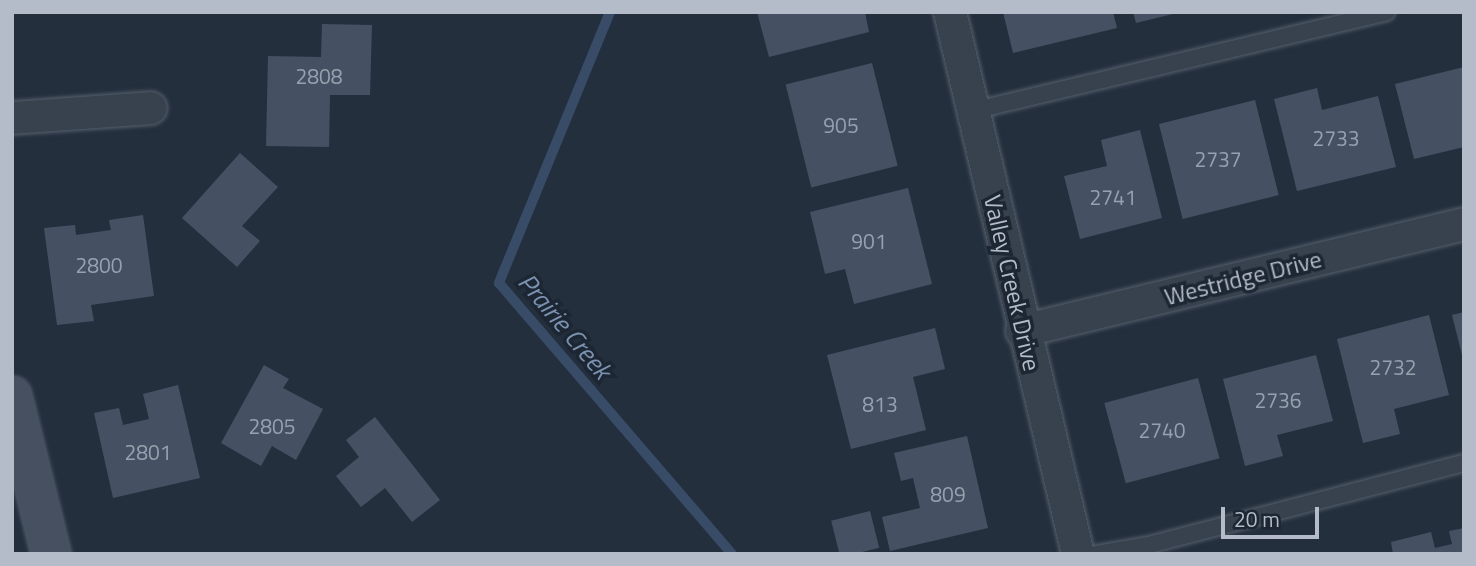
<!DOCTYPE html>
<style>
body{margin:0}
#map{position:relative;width:1476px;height:566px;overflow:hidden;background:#242f3e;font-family:"Titillium Web",sans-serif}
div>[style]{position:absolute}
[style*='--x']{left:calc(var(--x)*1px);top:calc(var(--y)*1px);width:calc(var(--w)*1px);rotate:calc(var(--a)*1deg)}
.stream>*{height:10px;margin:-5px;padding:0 5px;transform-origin:5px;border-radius:5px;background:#394c67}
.building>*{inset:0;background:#455162;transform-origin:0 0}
.roads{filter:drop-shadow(0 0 2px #565f6c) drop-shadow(0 0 2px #565f6c)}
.lane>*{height:16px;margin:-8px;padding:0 8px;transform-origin:8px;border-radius:8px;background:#38414e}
.street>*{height:32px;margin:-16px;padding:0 16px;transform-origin:16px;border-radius:16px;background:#38414e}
.secondary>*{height:38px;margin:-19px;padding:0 19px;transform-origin:19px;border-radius:19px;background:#465061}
span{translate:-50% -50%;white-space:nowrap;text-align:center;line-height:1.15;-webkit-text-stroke:7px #1d2633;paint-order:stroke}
.number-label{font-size:21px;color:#98a1af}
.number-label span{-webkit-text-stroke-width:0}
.street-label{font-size:24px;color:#b4bcc9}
.water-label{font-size:26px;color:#7c92b1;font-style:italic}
.frame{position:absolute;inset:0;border:14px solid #b4bcc9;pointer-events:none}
.scale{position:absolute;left:1221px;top:507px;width:98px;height:32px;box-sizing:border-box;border:4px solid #b4bcc9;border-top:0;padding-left:9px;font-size:21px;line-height:24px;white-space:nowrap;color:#b4bcc9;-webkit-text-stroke:5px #1d2633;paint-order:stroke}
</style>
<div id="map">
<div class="stream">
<div style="--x:610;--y:12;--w:293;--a:112.3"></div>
<div style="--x:499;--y:283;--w:357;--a:49.3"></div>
</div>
<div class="building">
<div style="clip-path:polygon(757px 12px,865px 12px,869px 32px,769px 57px)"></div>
<div style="clip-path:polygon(1003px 12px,1113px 12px,1117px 28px,1013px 53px)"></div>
<div style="clip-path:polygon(1133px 12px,1177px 12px,1177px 13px,1136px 23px)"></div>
<div style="clip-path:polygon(322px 24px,372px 25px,370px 95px,330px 95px,329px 147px,266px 146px,268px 56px,321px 57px)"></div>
<div style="left:872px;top:63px;width:106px;height:89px;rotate:76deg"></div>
<div style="clip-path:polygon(1464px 67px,1464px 147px,1414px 159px,1395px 84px)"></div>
<div style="clip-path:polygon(1317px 88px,1322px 110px,1378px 96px,1396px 167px,1297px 191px,1274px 99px)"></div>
<div style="left:1255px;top:100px;width:98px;height:99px;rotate:76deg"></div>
<div style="clip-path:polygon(1140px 130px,1162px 218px,1080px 239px,1064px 176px,1107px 166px,1101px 140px)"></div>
<div style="clip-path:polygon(240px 153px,278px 187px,242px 226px,260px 241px,237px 267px,182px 218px)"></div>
<div style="clip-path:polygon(908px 188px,932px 284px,854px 304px,845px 269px,825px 274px,810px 212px)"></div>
<div style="clip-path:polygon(143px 215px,154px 296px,91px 305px,94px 321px,57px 325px,44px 228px,75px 225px,76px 235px,111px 230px,109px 220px)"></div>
<div style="clip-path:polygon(1464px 312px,1464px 359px,1463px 359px,1452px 315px)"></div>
<div style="clip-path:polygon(1429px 315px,1449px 395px,1394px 409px,1400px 434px,1363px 443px,1337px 339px)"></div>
<div style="clip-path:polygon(935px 328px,945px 369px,913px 377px,926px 430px,851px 449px,827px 355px)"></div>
<div style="clip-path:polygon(1316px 355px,1333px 421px,1277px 435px,1283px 456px,1245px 466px,1223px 379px)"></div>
<div style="clip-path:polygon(264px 365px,289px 379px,283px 388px,323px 409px,296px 460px,272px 446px,261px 466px,221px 443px)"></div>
<div style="left:1198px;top:378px;width:83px;height:97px;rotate:75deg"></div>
<div style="clip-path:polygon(178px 385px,200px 478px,113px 498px,94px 413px,119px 408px,123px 425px,149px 419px,143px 394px)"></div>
<div style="clip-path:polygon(375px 417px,440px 500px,412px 522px,385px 488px,361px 507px,336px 476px,359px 457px,346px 440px)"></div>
<div style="clip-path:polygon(967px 436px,988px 528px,890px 551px,882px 517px,920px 508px,913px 478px,901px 481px,894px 453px)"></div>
<div style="left:870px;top:511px;width:38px;height:40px;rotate:76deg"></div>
<div style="clip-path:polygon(1464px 528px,1464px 554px,1393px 554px,1391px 542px,1431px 532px,1435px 548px,1452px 544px,1449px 531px)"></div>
</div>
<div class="roads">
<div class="lane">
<div style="--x:972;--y:111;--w:426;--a:-13.4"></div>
<div style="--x:1097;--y:554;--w:53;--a:-9.8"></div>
<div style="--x:1149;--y:545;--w:325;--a:-14.6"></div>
</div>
<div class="street">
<div style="--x:950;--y:12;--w:557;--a:76.71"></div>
<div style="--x:12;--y:118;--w:139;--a:-4.1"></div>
<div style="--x:1022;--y:331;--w:455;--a:-13.6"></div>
</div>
<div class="secondary">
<div style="--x:12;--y:396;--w:163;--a:76.1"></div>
</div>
</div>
<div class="number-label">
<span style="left:319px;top:76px">2808</span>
<span style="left:841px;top:125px">905</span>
<span style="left:1336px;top:138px">2733</span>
<span style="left:1218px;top:159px">2737</span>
<span style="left:1113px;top:197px">2741</span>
<span style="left:869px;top:241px">901</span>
<span style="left:99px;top:265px">2800</span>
<span style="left:1393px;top:367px">2732</span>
<span style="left:1278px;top:400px">2736</span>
<span style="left:880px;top:404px">813</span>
<span style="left:272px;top:426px">2805</span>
<span style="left:1162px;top:430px">2740</span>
<span style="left:148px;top:452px">2801</span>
<span style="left:948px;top:494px">809</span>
</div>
<div class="street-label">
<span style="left:1243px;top:278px;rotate:-14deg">Westridge Drive</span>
<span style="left:1012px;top:283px;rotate:77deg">Valley Creek Drive</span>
</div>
<div class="water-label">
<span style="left:565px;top:326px;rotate:50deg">Prairie Creek</span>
</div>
<div class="frame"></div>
<div class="scale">20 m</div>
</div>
